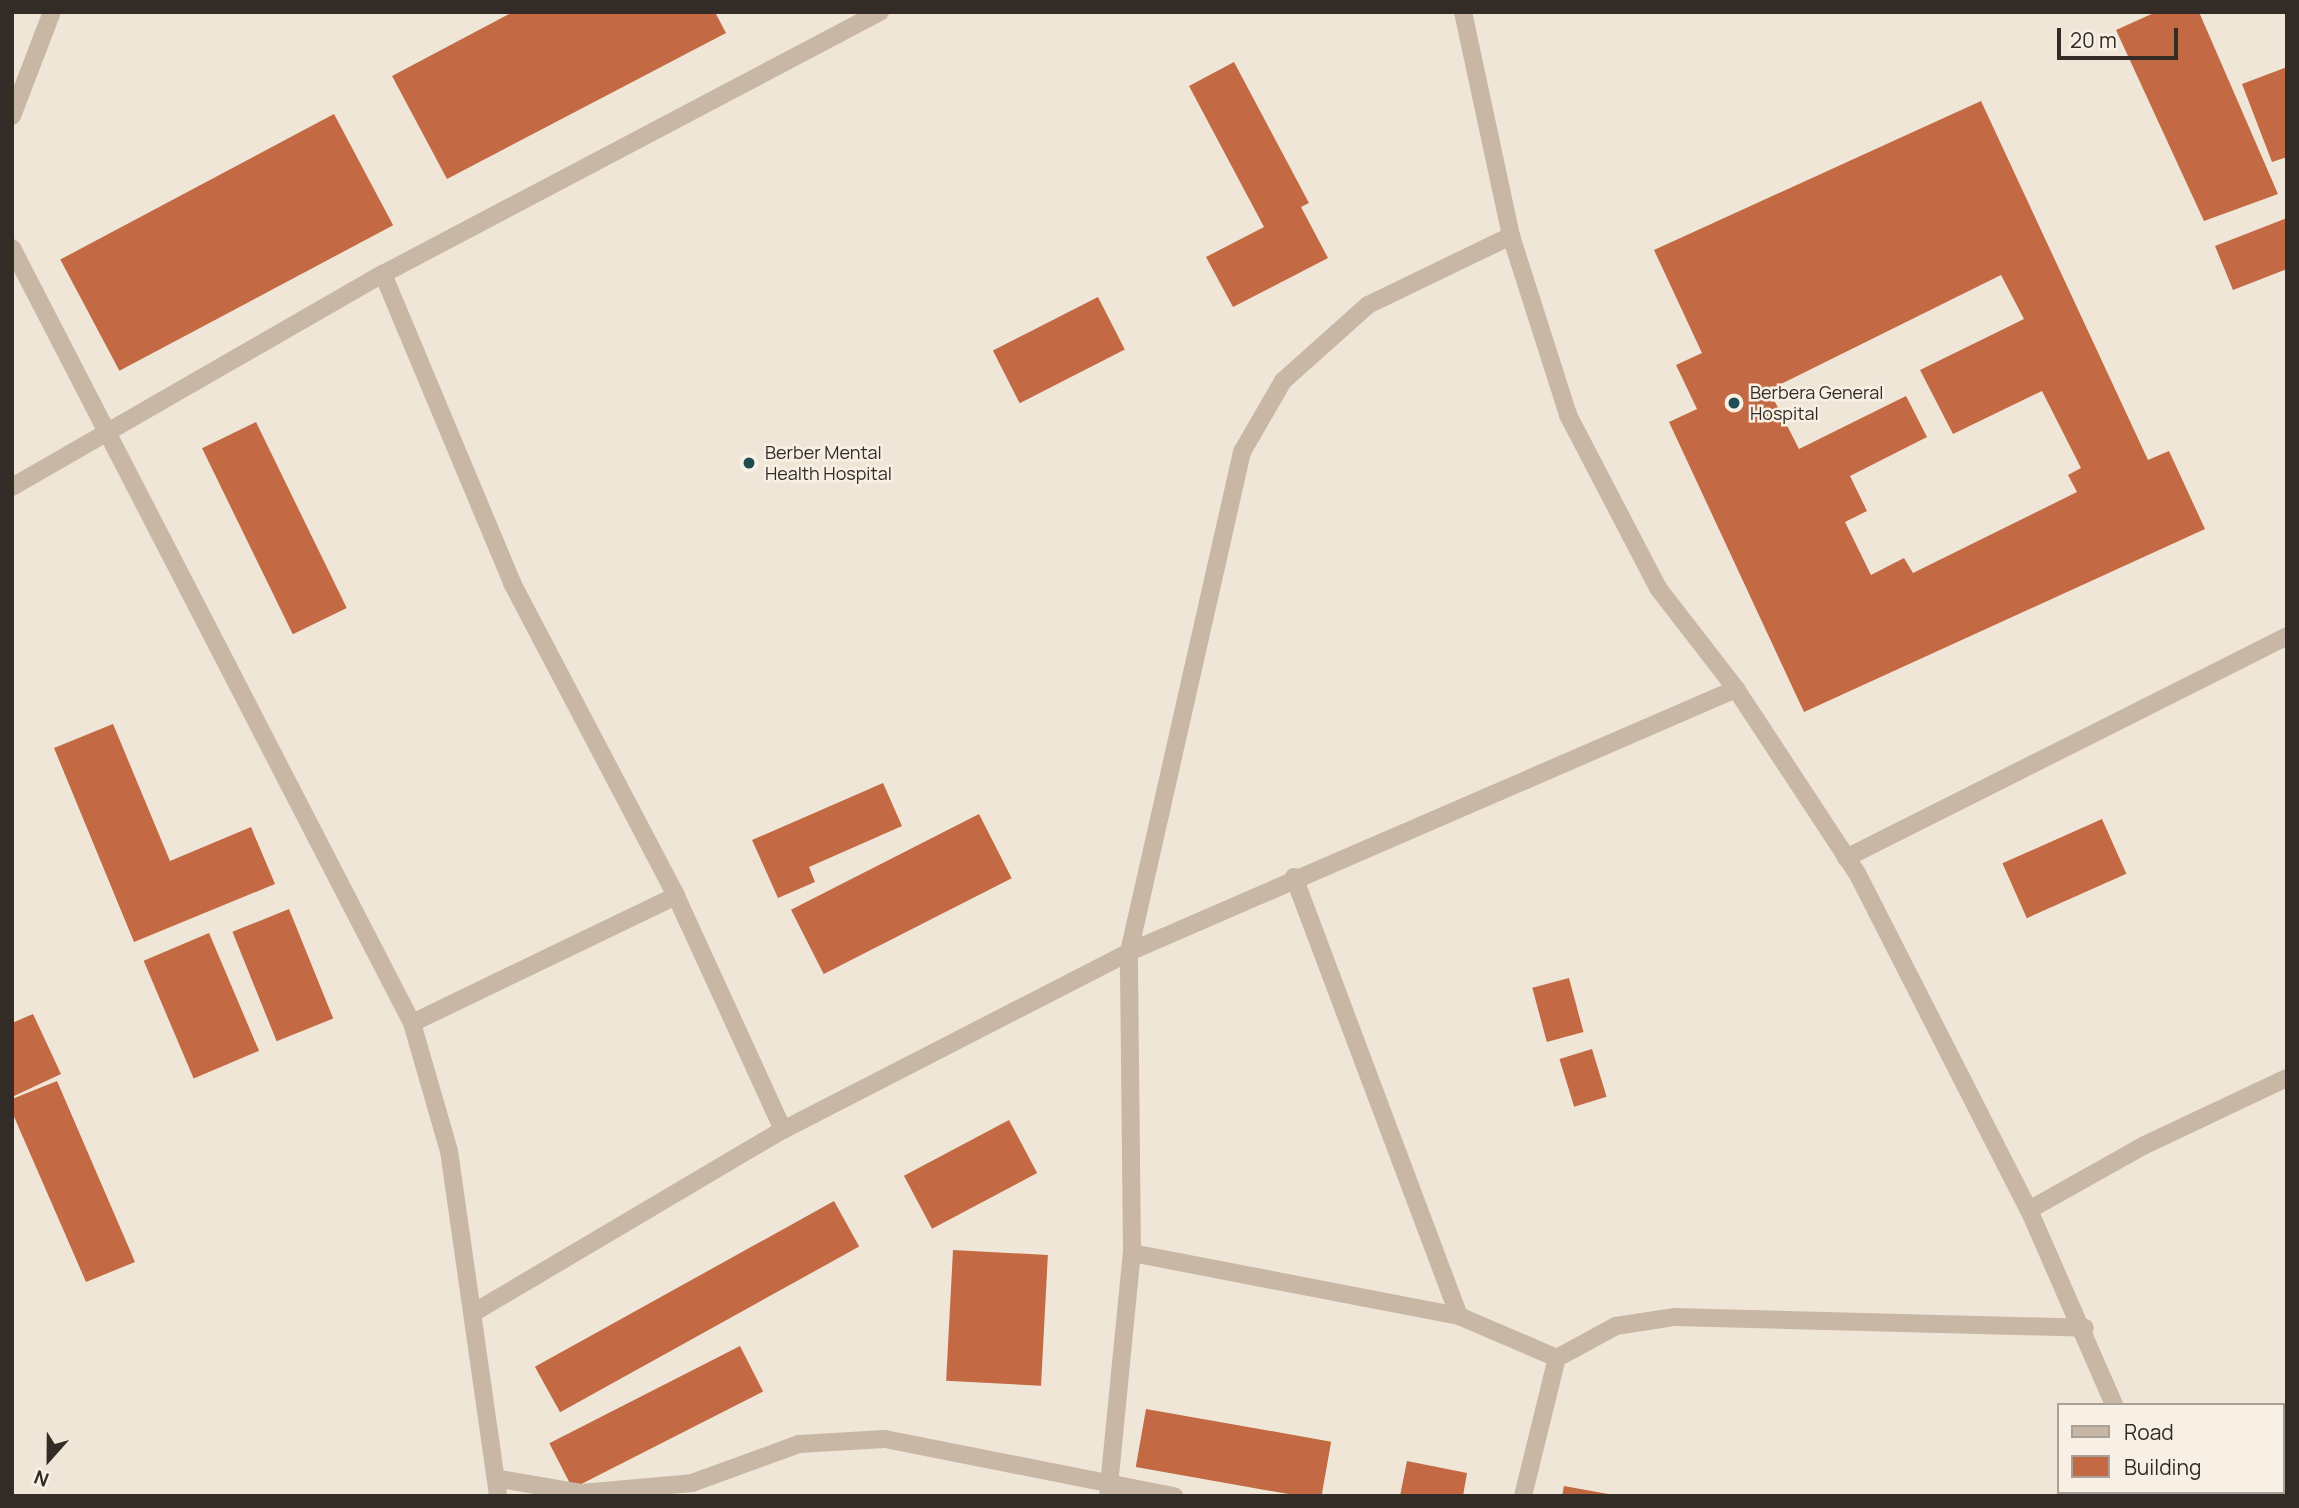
<!DOCTYPE html>
<style>
body{margin:0}
#map{position:relative;width:2299px;height:1508px;overflow:hidden;background:#f0e6d8;font-family:Manrope,sans-serif}
div>[style]{position:absolute}
[style*='--x']{left:calc(var(--x)*1px);top:calc(var(--y)*1px);width:calc(var(--w)*1px);rotate:calc(var(--a)*1deg)}
.building>*{inset:0;background:#c36a44;transform-origin:0 0}
.minor>*{height:18px;margin:-9px;padding:0 9px;transform-origin:9px;border-radius:9px;background:#c8b7a5}
.dots>*{width:19px;height:19px;translate:-50% -50%;box-sizing:border-box;border:4px solid #f8f0e4;border-radius:50%}
span{translate:-50% -50%;white-space:nowrap;text-align:center;line-height:1.15;-webkit-text-stroke:5px #f8f0e4;paint-order:stroke}
.poi-label{font-size:18px;color:#332b26}
.left{translate:0 -50%;text-align:left}
.frame{position:absolute;inset:0;border:14px solid #332b26;pointer-events:none}
.legend{position:absolute;left:2057px;top:1403px;width:228px;height:91px;box-sizing:border-box;background:#f8f0e4;border:2px solid #a9a198;margin:0;padding:9px 12px;list-style:none;font-size:21px;color:#332b26}
.legend li{display:flex;align-items:center;gap:14px;height:35px}
.legend b{width:35px;border:2px solid #a9a198}
.north{position:absolute;left:14px;top:1424px;width:70px;height:70px;-webkit-text-stroke:5px #f8f0e4;paint-order:stroke;rotate:201deg;font-size:19px;font-weight:700;line-height:28px;text-align:center;color:#332b26}
.north::after{content:'';display:block;margin:auto;width:24px;height:32px;background:#332b26;clip-path:polygon(50% 0,100% 100%,50% 72%,0 100%)}
.scale{position:absolute;left:2057px;top:28px;width:121px;height:32px;box-sizing:border-box;border:4px solid #332b26;border-top:0;padding-left:9px;font-size:21px;line-height:24px;white-space:nowrap;color:#332b26;-webkit-text-stroke:5px #f8f0e4;paint-order:stroke}
</style>
<div id="map">
<div class="building">
<div style="clip-path:polygon(513px 12px,715px 12px,726px 33px,447px 179px,392px 76px)"></div>
<div style="clip-path:polygon(2156px 12px,2199px 12px,2278px 194px,2204px 221px,2116px 30px)"></div>
<div style="clip-path:polygon(1234px 62px,1309px 203px,1301px 207px,1328px 258px,1233px 307px,1206px 257px,1264px 227px,1189px 86px)"></div>
<div style="clip-path:polygon(2287px 67px,2287px 157px,2272px 162px,2242px 84px)"></div>
<div style="clip-path:polygon(evenodd,1981px 101px,2148px 460px,2169px 451px,2205px 529px,1804px 712px,1669px 422px,1697px 409px,1676px 365px,1702px 353px,1654px 250px,1981px 101px,2001px 275px,2024px 319px,1920px 370px,1953px 434px,2042px 391px,2081px 468px,2068px 475px,2077px 492px,1913px 573px,1904px 558px,1871px 575px,1845px 522px,1867px 511px,1850px 476px,1927px 437px,1906px 396px,1799px 449px,1769px 390px,2001px 275px)"></div>
<div style="left:334px;top:114px;width:126px;height:310px;rotate:62deg"></div>
<div style="clip-path:polygon(2287px 218px,2287px 269px,2233px 290px,2215px 246px)"></div>
<div style="left:1098px;top:297px;width:59px;height:118px;rotate:63deg"></div>
<div style="left:256px;top:422px;width:207px;height:60px;rotate:64deg"></div>
<div style="clip-path:polygon(113px 724px,170px 861px,251px 827px,275px 884px,134px 942px,54px 748px)"></div>
<div style="clip-path:polygon(883px 783px,902px 826px,809px 867px,815px 882px,778px 898px,752px 840px)"></div>
<div style="left:979px;top:814px;width:72px;height:211px;rotate:63deg"></div>
<div style="left:2102px;top:819px;width:60px;height:109px;rotate:66deg"></div>
<div style="left:289px;top:909px;width:118px;height:61px;rotate:68deg"></div>
<div style="left:209px;top:933px;width:128px;height:71px;rotate:67deg"></div>
<div style="left:1569px;top:978px;width:56px;height:38px;rotate:75deg"></div>
<div style="clip-path:polygon(33px 1014px,61px 1074px,12px 1097px,12px 1023px)"></div>
<div style="left:1592px;top:1049px;width:50px;height:34px;rotate:73deg"></div>
<div style="clip-path:polygon(57px 1081px,135px 1262px,86px 1282px,12px 1112px,12px 1099px)"></div>
<div style="left:1009px;top:1120px;width:60px;height:119px;rotate:62deg"></div>
<div style="left:834px;top:1201px;width:52px;height:342px;rotate:61deg"></div>
<div style="left:953px;top:1250px;width:95px;height:131px;rotate:3deg"></div>
<div style="left:740px;top:1346px;width:51px;height:214px;rotate:63deg"></div>
<div style="left:1146px;top:1409px;width:188px;height:59px;rotate:10deg"></div>
<div style="clip-path:polygon(1407px 1461px,1467px 1473px,1463px 1496px,1400px 1496px)"></div>
<div style="clip-path:polygon(1564px 1486px,1608px 1494px,1608px 1496px,1562px 1496px)"></div>
</div>
<div class="minor">
<div style="--x:1463;--y:12;--w:229;--a:77.9"></div>
<div style="--x:1511;--y:236;--w:188;--a:72.3"></div>
<div style="--x:1568;--y:415;--w:195;--a:62.5"></div>
<div style="--x:1658;--y:588;--w:128;--a:52.3"></div>
<div style="--x:1736;--y:689;--w:220;--a:56.7"></div>
<div style="--x:1857;--y:873;--w:378;--a:63"></div>
<div style="--x:2029;--y:1210;--w:213;--a:66.4"></div>
<div style="--x:12;--y:116;--w:111;--a:-69"></div>
<div style="--x:12;--y:248;--w:872;--a:62.7"></div>
<div style="--x:412;--y:1023;--w:133;--a:73.9"></div>
<div style="--x:449;--y:1151;--w:348;--a:81.9"></div>
<div style="--x:383;--y:274;--w:335;--a:67.3"></div>
<div style="--x:512;--y:583;--w:353;--a:62.3"></div>
<div style="--x:676;--y:896;--w:257;--a:65.4"></div>
<div style="--x:12;--y:487;--w:428;--a:-29.9"></div>
<div style="--x:383;--y:274;--w:562;--a:-27.8"></div>
<div style="--x:1846;--y:858;--w:494;--a:-26.7"></div>
<div style="--x:1294;--y:877;--w:469;--a:69.4"></div>
<div style="--x:1459;--y:1316;--w:107;--a:23.2"></div>
<div style="--x:412;--y:1023;--w:293;--a:-25.7"></div>
<div style="--x:2029;--y:1210;--w:133;--a:-29.3"></div>
<div style="--x:2145;--y:1145;--w:157;--a:-25.3"></div>
<div style="--x:1132;--y:1253;--w:333;--a:10.9"></div>
<div style="--x:473;--y:1313;--w:360;--a:-30.6"></div>
<div style="--x:783;--y:1130;--w:389;--a:-27.2"></div>
<div style="--x:1129;--y:952;--w:662;--a:-23.43"></div>
<div style="--x:500;--y:1479;--w:82;--a:9.8"></div>
<div style="--x:581;--y:1493;--w:111;--a:-5.1"></div>
<div style="--x:692;--y:1483;--w:114;--a:-20"></div>
<div style="--x:799;--y:1444;--w:86;--a:-3.3"></div>
<div style="--x:885;--y:1439;--w:295;--a:11.2"></div>
<div style="--x:2113;--y:1492;--w:4;--a:90"></div>
<div style="--x:2160;--y:1492;--w:4;--a:63"></div>
<div style="--x:1108;--y:1496;--w:244;--a:-84.4"></div>
<div style="--x:1132;--y:1253;--w:301;--a:-90.6"></div>
<div style="--x:1129;--y:952;--w:513;--a:-77.27"></div>
<div style="--x:1242;--y:452;--w:82;--a:-60"></div>
<div style="--x:1283;--y:381;--w:114;--a:-41.8"></div>
<div style="--x:1368;--y:305;--w:159;--a:-25.8"></div>
<div style="--x:1523;--y:1496;--w:142;--a:-76.2"></div>
<div style="--x:1557;--y:1358;--w:67;--a:-28.5"></div>
<div style="--x:1616;--y:1326;--w:60;--a:-8.7"></div>
<div style="--x:1675;--y:1317;--w:410;--a:1.5"></div>
</div>
<div class="dots">
<div style="left:1734px;top:403px;background:#1d4d53"></div>
<div style="left:749px;top:463px;background:#1d4d53"></div>
</div>
<div class="poi-label">
<span class="left" style="left:1750px;top:403px">Berbera General<br>Hospital</span>
<span class="left" style="left:765px;top:463px">Berber Mental<br>Health Hospital</span>
</div>
<div class="frame"></div>
<ul class="legend">
<li><b style="height:9px;background:#c8b7a5"></b>Road</li>
<li><b style="height:19px;background:#c36a44"></b>Building</li>
</ul>
<div class="north">N</div>
<div class="scale">20 m</div>
</div>
